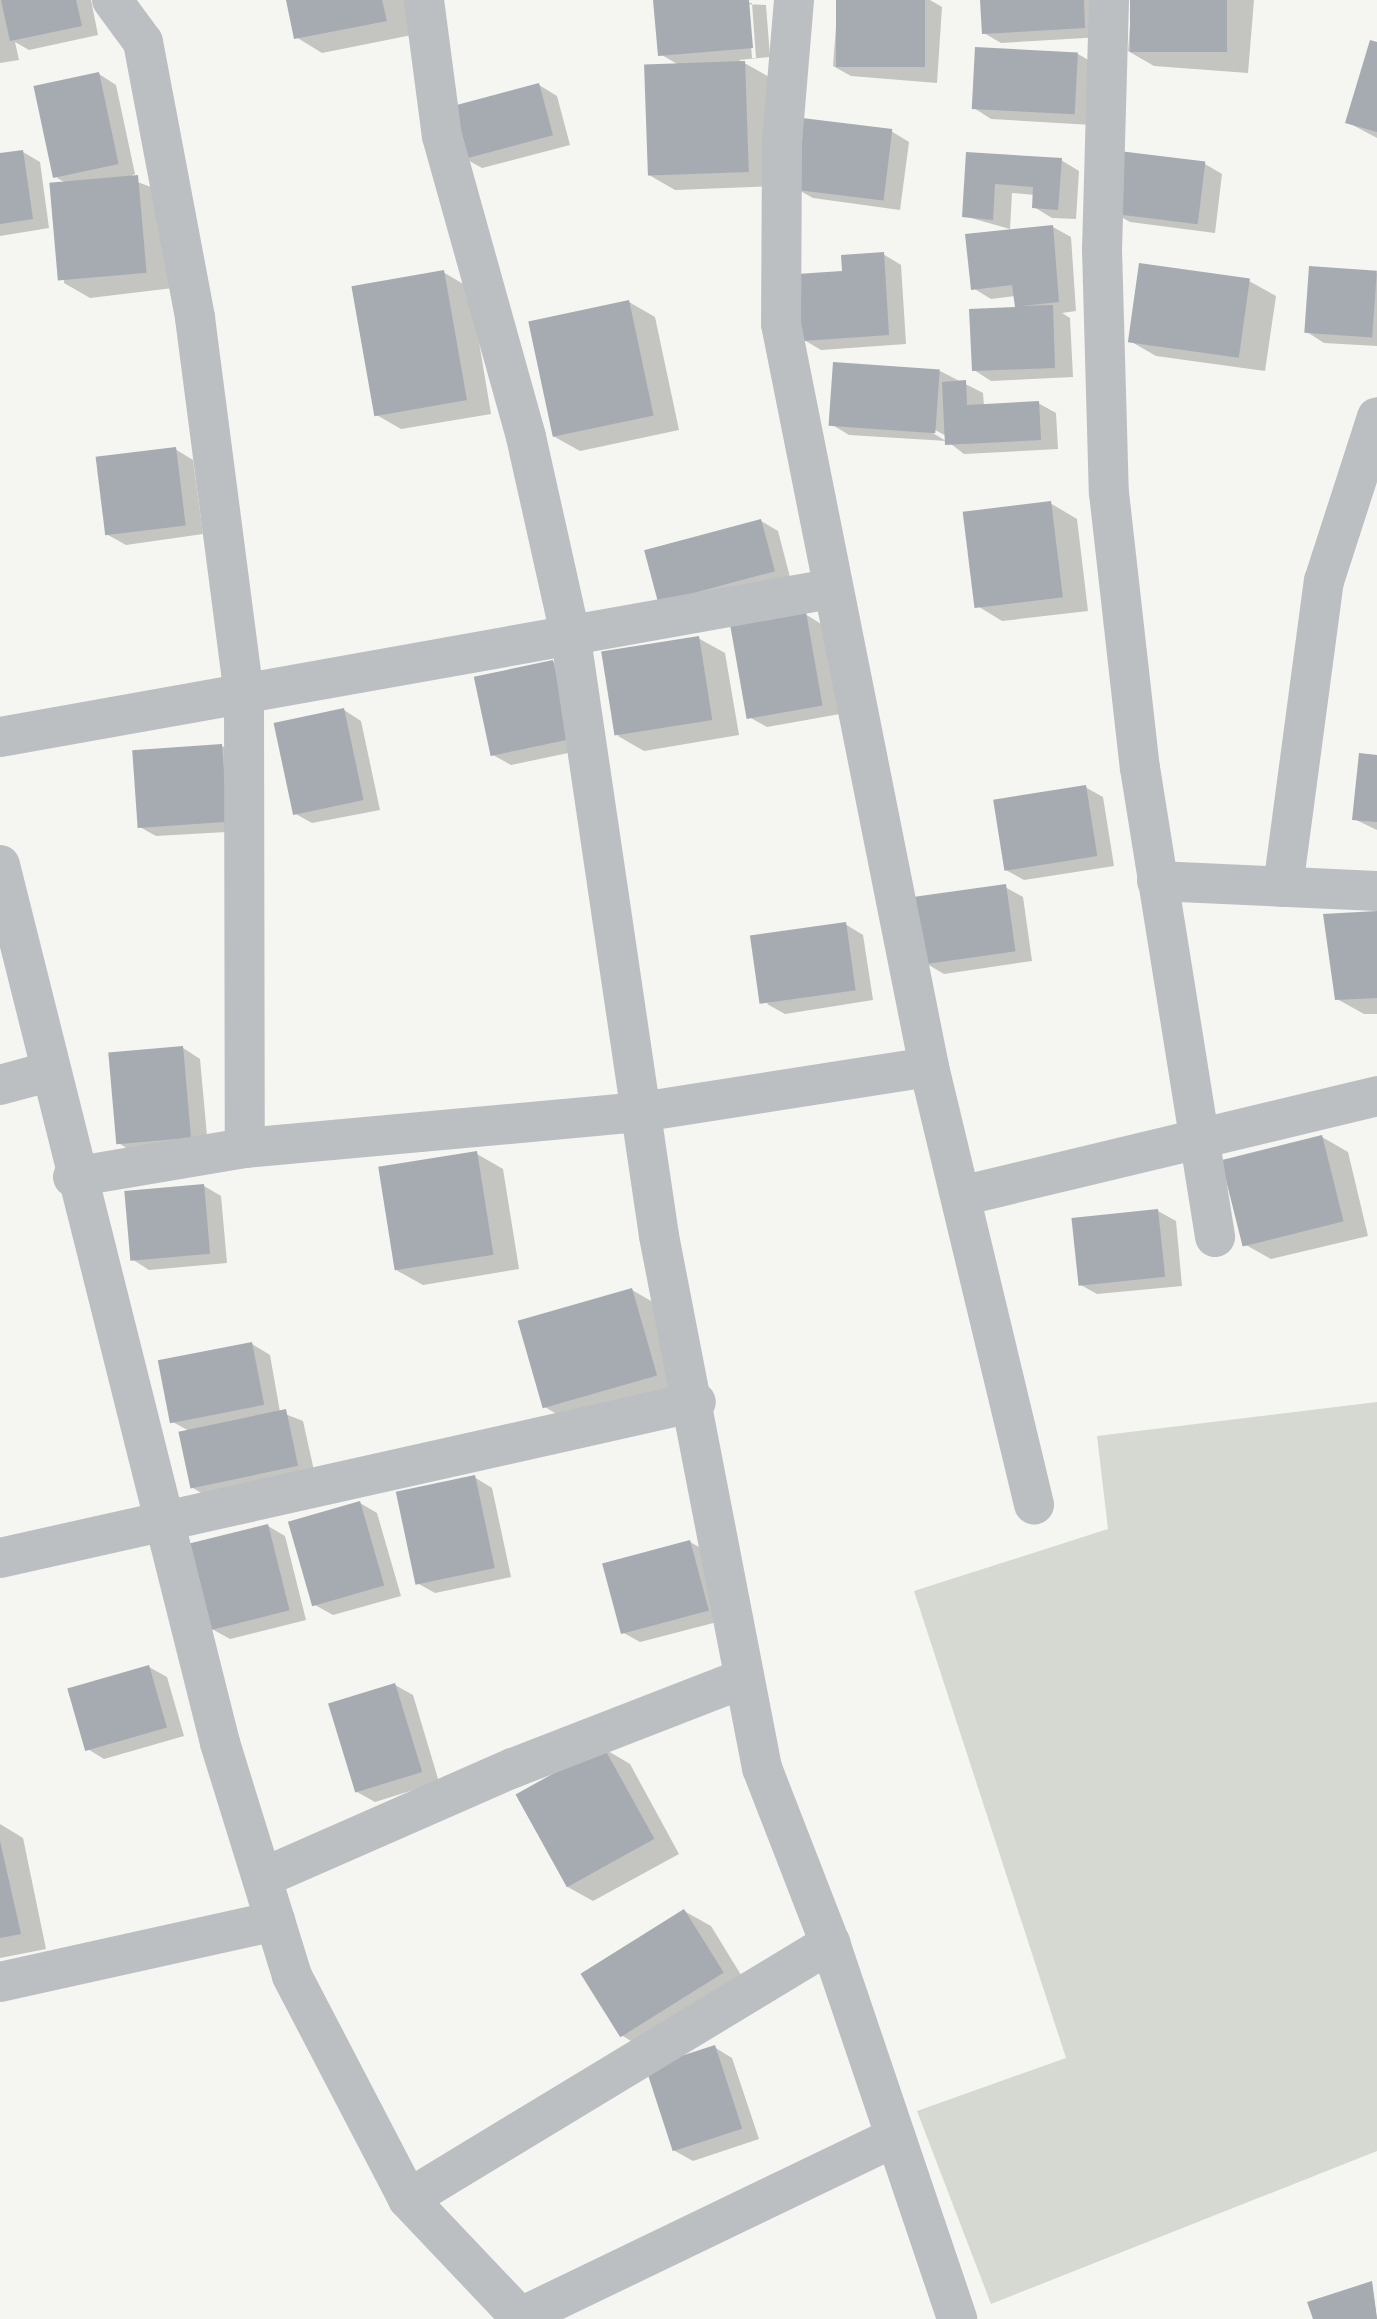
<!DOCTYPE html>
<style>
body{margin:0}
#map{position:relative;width:1377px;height:2319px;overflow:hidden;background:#f5f5f2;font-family:Raleway,sans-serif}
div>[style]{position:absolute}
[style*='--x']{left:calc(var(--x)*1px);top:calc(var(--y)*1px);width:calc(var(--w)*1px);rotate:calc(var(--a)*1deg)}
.green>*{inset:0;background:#d5d9d2}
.shadow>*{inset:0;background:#0003}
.building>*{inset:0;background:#a5abb0;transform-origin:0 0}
.street>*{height:40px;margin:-20px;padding:0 20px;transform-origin:20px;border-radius:20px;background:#bbbfc2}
span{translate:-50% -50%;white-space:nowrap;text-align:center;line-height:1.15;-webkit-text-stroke:8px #fff;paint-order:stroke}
</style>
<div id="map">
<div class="green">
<div style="clip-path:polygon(1377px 1402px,1377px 2151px,991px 2304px,917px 2111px,1066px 2058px,914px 1591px,1108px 1529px,1097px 1436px)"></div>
</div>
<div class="shadow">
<div style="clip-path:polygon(0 0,91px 0,98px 35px,29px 50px,15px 42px,19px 60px,0 63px)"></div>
<div style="clip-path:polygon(289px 0,406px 0,412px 35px,322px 53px,296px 37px)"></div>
<div style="clip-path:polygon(evenodd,682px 0,766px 5px,770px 57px,739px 60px,771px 78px,774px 186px,675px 190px,649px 175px,679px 65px,660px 54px,682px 0,748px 3px,752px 3px,756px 58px,752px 58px,748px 3px)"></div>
<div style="clip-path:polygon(838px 0,930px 0,942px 7px,937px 83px,851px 76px,833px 66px)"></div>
<div style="clip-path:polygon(982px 0,1100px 0,1102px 37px,1001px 43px,984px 33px)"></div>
<div style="clip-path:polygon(1132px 0,1254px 0,1248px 73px,1154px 66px,1128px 51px)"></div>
<div style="clip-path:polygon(1377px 44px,1377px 138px,1347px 122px)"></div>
<div style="clip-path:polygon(1078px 54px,1095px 64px,1092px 125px,991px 119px,974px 108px)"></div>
<div style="clip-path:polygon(99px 74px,116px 85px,135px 174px,127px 178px,164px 192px,173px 288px,90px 298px,64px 283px,70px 185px,57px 178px)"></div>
<div style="clip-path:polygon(539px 85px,557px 96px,570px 145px,482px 168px,464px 158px)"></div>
<div style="clip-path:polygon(891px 131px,909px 142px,900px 210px,813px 198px,795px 188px)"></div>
<div style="clip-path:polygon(23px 152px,40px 162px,49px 228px,0 236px,0 155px)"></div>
<div style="clip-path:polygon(1121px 153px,1205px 164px,1222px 174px,1215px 233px,1130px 222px,1112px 212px)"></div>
<div style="clip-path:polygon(968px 154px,1061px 160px,1079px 171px,1076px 219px,1052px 218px,1034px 207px,1035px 195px,1012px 193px,1010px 229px,964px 216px)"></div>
<div style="clip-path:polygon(1053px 227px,1071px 237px,1076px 311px,1062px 313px,1070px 318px,1073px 377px,991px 381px,974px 370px,1017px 309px,1015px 296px,991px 299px,973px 288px)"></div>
<div style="clip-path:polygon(883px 254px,901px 265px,906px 344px,821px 350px,804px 340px,844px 273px)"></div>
<div style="clip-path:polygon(443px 272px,470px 288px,491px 414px,401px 429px,375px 414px)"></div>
<div style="clip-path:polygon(1377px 273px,1377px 346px,1324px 343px,1307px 332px)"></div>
<div style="clip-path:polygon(1249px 281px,1276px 296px,1265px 371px,1156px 356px,1130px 341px)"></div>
<div style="clip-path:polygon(629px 302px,655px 317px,679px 430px,580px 451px,553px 436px)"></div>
<div style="clip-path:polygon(evenodd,940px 371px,983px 393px,984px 406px,1038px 403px,1056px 413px,1058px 449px,964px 454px,947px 441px,849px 435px,831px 424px,940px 371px,928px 426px,946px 436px,946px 441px,926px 429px,928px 426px)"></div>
<div style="clip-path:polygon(175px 449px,193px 460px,203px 534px,126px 545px,108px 535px)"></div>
<div style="clip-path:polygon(1050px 503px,1077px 519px,1088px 611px,1002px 621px,976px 605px)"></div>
<div style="clip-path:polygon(761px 521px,778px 531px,791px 581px,676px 610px,646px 550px)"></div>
<div style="clip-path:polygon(805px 614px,823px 625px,840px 714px,767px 727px,749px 717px)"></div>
<div style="clip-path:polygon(698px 638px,725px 653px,739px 735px,644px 751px,618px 736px)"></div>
<div style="clip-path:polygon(553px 662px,570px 672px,587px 749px,511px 765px,493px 755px)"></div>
<div style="clip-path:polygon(344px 710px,361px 721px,380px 810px,312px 823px,294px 813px)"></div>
<div style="clip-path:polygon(222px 746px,240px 756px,244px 831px,156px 836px,138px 826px)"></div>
<div style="clip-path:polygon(1377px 757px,1377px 830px,1354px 819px)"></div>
<div style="clip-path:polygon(1085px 787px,1103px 797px,1114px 866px,1024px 880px,1006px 870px)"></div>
<div style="clip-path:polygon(1005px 887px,1023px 897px,1032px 961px,944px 974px,927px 964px)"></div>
<div style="clip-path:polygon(1377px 913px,1377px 1014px,1364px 1014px,1337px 999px)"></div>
<div style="clip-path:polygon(845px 924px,863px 935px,873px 1000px,785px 1014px,767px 1004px)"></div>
<div style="clip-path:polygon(183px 1048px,200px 1059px,208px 1147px,134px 1153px,117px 1142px)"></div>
<div style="clip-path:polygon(1322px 1137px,1348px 1152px,1368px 1236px,1271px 1259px,1244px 1244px)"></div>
<div style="clip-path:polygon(477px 1154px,503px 1169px,519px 1269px,423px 1285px,396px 1270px)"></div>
<div style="clip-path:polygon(204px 1186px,221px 1196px,227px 1263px,149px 1270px,132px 1259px)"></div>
<div style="clip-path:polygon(1158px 1211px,1176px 1221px,1182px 1286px,1097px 1294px,1079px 1284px)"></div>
<div style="clip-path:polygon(632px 1290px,658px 1305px,682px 1390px,569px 1421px,543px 1406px)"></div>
<div style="clip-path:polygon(252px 1344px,270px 1355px,280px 1412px,303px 1421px,315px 1475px,211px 1499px,193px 1488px,191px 1432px,171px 1421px)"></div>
<div style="clip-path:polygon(474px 1477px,492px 1488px,511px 1577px,435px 1593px,417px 1583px)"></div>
<div style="clip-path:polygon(360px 1503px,377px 1513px,401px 1596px,333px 1615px,315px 1605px)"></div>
<div style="clip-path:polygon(268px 1526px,285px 1536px,306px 1620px,230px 1639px,212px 1629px)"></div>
<div style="clip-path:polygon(690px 1542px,708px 1552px,725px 1620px,640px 1642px,622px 1632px)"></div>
<div style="clip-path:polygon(149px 1667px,167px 1677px,184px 1736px,104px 1759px,86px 1748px)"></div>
<div style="clip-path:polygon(395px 1685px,413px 1695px,439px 1782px,375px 1802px,357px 1792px)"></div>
<div style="clip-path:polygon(603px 1748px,630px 1764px,679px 1854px,593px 1901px,566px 1886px)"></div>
<div style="clip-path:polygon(0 1824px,23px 1838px,46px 1949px,0 1958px)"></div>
<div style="clip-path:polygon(684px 1911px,711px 1926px,749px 1988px,648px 2051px,621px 2035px)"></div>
<div style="clip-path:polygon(714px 2047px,732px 2058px,759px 2139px,693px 2161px,675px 2151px)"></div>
<div style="clip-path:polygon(1372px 2283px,1377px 2319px,1315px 2319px)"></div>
</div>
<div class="building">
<div style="clip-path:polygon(1px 0,76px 0,82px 26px,10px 41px)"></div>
<div style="clip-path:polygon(286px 0,382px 0,387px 21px,294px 39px)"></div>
<div style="clip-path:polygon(653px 0,749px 0,753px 48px,658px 56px)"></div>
<div style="left:836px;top:0;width:89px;height:67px"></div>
<div style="clip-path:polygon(980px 0,1084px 0,1085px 28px,982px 34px)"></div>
<div style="left:1130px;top:0;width:97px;height:52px"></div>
<div style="clip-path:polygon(1370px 40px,1377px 42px,1377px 132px,1345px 123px)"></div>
<div style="left:975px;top:47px;width:103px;height:62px;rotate:3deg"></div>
<div style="left:745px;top:61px;width:111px;height:101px;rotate:88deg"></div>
<div style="left:99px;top:72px;width:94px;height:67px;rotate:78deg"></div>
<div style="left:539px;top:83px;width:54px;height:93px;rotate:75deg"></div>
<div style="left:802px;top:118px;width:91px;height:72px;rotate:7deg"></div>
<div style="clip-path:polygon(23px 150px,33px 219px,0 224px,0 153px)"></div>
<div style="left:1119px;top:151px;width:87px;height:63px;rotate:7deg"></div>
<div style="clip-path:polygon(966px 152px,1062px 158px,1058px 210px,1032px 208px,1033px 187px,995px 184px,993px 220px,962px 217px)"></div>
<div style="left:138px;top:175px;width:98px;height:89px;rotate:85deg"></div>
<div style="clip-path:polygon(1053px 225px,1059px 302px,1021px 306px,1053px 305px,1055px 368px,972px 371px,969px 309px,1015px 307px,1012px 285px,971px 290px,965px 234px)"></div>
<div style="clip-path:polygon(884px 252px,889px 335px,802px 341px,797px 274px,842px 271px,841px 255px)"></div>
<div style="left:1139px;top:263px;width:112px;height:80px;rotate:8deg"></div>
<div style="left:1309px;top:266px;width:68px;height:67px;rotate:4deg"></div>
<div style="left:444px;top:270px;width:132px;height:94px;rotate:80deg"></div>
<div style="left:629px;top:300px;width:118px;height:103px;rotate:78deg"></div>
<div style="left:833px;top:362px;width:107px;height:64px;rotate:4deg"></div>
<div style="clip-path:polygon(966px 380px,967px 405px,1039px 401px,1041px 440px,945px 445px,942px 382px)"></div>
<div style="left:176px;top:447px;width:79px;height:81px;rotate:83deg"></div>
<div style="left:1051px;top:501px;width:97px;height:89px;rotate:83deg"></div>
<div style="left:761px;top:519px;width:54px;height:121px;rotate:75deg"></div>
<div style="left:806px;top:612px;width:95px;height:77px;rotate:80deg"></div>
<div style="left:699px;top:636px;width:85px;height:99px;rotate:81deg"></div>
<div style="left:553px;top:660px;width:81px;height:81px;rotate:78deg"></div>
<div style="left:344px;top:708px;width:94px;height:72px;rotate:78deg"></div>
<div style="left:222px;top:744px;width:78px;height:90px;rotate:86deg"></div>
<div style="clip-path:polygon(1359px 753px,1377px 755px,1377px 822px,1352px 820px)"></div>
<div style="left:1086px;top:785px;width:72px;height:94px;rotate:81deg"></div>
<div style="left:1006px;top:884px;width:68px;height:92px;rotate:82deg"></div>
<div style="clip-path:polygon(1377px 911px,1377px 998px,1335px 1000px,1323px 914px)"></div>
<div style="left:846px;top:922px;width:69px;height:97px;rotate:82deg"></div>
<div style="left:183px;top:1046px;width:92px;height:75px;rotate:85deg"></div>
<div style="left:1322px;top:1135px;width:89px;height:104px;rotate:76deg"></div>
<div style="left:477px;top:1151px;width:105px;height:100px;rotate:81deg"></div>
<div style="left:204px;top:1184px;width:70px;height:80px;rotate:85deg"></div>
<div style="left:1158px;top:1209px;width:68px;height:87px;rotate:84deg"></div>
<div style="left:632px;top:1288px;width:91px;height:119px;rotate:74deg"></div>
<div style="left:252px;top:1342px;width:64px;height:96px;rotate:79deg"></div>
<div style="left:286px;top:1409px;width:58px;height:110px;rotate:78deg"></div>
<div style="left:475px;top:1475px;width:95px;height:81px;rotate:78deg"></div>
<div style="left:360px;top:1501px;width:88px;height:75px;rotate:74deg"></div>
<div style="left:268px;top:1524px;width:89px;height:81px;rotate:76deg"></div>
<div style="left:690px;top:1540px;width:73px;height:91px;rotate:75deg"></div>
<div style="left:149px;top:1665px;width:65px;height:85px;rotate:74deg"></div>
<div style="left:395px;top:1683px;width:93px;height:70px;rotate:73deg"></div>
<div style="left:603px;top:1746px;width:106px;height:100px;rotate:61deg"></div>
<div style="clip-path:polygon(0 1841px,21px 1934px,0 1938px)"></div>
<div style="left:684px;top:1909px;width:75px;height:122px;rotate:58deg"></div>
<div style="left:715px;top:2045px;width:88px;height:73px;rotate:72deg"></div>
<div style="clip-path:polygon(1372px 2281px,1377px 2319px,1313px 2319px,1307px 2302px)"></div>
</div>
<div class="street">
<div style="--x:112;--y:0;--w:52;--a:53.6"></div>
<div style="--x:143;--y:42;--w:281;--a:79.3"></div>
<div style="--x:195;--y:318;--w:380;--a:82.6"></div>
<div style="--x:244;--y:695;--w:453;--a:89.9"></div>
<div style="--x:424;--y:0;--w:137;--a:82.5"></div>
<div style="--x:442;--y:136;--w:313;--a:74.4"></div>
<div style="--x:526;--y:437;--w:207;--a:77.4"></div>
<div style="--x:571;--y:639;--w:603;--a:81.61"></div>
<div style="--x:659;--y:1236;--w:542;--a:79.04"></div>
<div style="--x:762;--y:1768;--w:188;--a:68.8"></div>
<div style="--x:830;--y:1943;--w:397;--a:71.3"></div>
<div style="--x:794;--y:0;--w:143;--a:94.8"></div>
<div style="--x:782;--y:142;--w:182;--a:90.3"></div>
<div style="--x:781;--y:324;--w:758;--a:78.73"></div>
<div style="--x:929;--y:1067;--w:450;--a:76.5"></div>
<div style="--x:1109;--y:0;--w:249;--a:91.6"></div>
<div style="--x:1102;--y:249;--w:244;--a:88.4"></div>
<div style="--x:1109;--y:493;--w:277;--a:83.6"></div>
<div style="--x:1140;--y:768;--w:475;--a:80.9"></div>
<div style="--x:0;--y:737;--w:843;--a:-10.11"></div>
<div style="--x:0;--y:865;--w:905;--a:75.93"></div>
<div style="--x:220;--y:1743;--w:244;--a:72.8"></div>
<div style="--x:292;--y:1976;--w:251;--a:62.5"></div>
<div style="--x:408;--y:2199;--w:166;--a:46.5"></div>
<div style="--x:1157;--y:881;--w:220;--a:2.6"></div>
<div style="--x:1283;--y:887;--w:309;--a:-82.4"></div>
<div style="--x:1324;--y:581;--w:172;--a:-72.1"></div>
<div style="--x:0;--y:1085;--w:50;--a:-15.2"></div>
<div style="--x:73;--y:1177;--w:174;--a:-9.6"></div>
<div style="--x:245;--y:1148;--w:398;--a:-5.2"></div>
<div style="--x:641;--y:1112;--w:291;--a:-8.9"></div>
<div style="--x:961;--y:1196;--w:428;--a:-13.5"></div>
<div style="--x:0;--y:1558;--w:713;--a:-12.63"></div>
<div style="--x:262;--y:1878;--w:274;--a:-23.7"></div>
<div style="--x:513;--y:1768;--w:247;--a:-21.2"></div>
<div style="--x:0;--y:1982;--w:282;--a:-12.5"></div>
<div style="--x:408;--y:2199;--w:494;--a:-31.2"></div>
<div style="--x:521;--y:2317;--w:415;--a:-25.7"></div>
</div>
</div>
